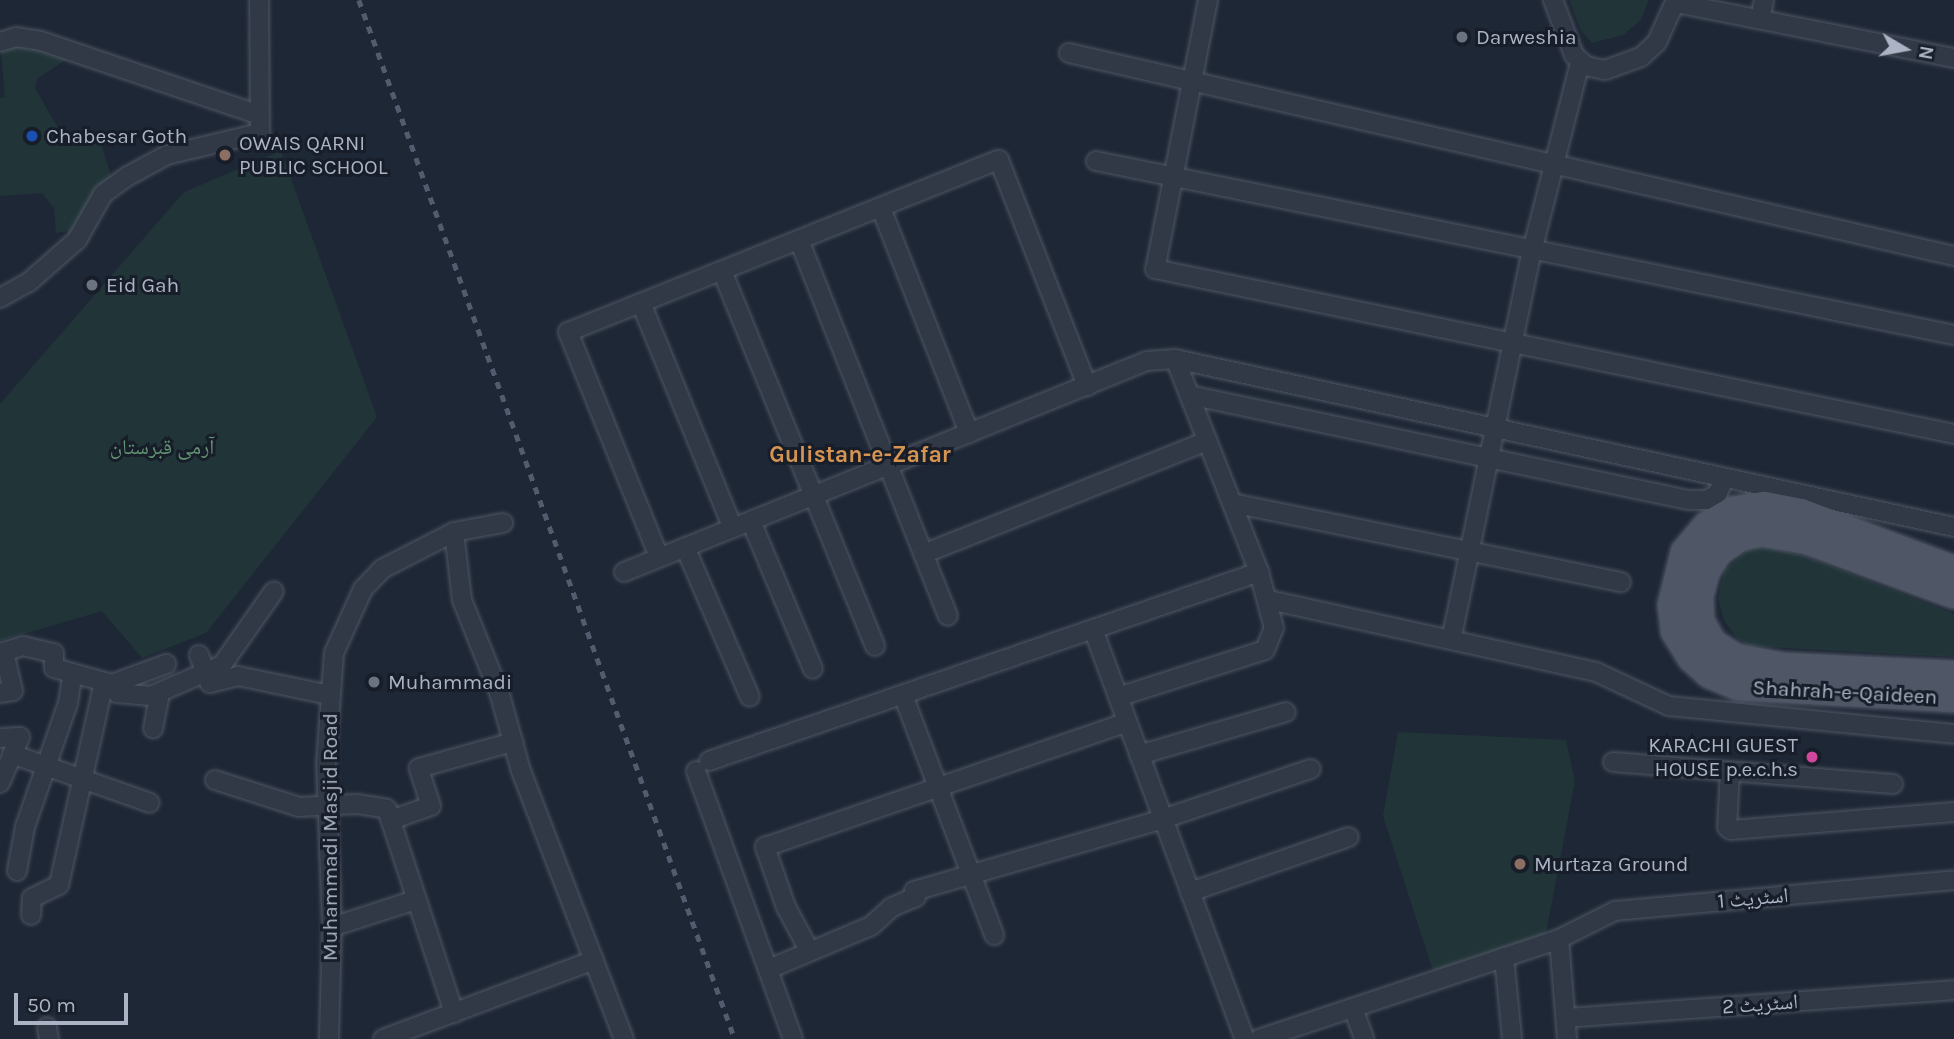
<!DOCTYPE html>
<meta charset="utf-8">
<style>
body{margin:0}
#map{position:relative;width:1954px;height:1039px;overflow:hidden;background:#1e2735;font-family:Karla,"Noto Naskh Arabic",sans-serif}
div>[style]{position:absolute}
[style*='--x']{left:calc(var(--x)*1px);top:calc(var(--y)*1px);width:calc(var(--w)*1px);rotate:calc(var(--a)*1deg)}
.green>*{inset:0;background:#213538}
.roads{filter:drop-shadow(0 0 2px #4f5664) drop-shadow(0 0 2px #4f5664)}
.minor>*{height:18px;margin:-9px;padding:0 9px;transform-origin:9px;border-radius:9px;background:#313946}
.primary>*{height:28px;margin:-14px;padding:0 14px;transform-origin:14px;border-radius:14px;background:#4f5767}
.rail>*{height:4.5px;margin-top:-2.25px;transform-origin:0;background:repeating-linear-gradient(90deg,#535c6e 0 7px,transparent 0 14px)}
.dots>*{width:19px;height:19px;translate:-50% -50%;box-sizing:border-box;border:4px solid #171e2a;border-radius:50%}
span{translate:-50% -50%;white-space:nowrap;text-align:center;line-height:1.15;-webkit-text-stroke:6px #171e2a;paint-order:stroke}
.poi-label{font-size:21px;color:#abb3c4}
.left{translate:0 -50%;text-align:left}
.right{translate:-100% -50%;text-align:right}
.park-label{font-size:21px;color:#629471}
.street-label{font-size:21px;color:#abb3c4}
.neighbourhood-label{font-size:23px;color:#d69453;font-weight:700}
.north{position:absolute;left:1870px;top:14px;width:70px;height:70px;-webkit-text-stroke:5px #171e2a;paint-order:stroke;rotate:100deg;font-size:19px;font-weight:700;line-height:28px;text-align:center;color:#abb3c4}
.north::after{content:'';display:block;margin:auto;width:24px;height:32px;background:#abb3c4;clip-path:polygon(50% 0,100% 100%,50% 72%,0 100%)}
.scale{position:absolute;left:14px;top:993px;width:114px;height:32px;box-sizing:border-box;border:4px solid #abb3c4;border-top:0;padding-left:9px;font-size:21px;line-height:24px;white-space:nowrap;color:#abb3c4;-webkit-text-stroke:5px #171e2a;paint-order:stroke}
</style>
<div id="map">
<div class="green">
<div style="clip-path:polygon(1569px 0,1649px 0,1640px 21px,1623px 35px,1592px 43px,1581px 31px)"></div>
<div style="clip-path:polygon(0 42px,75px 54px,38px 78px,35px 88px,66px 142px,99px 136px,114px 186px,71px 246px,67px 231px,56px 233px,54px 208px,42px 193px,0 196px,0 98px,5px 97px)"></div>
<div style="clip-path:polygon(281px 151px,377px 417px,206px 633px,142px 658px,102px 611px,0 641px,0 404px,184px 192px)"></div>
<div style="clip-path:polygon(1755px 544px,1805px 556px,1954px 614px,1954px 657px,1750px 646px,1739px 640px,1724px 621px,1718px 599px,1724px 571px)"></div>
<div style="clip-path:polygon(1398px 732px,1566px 740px,1575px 781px,1544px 944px,1436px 980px,1383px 816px)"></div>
</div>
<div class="roads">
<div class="minor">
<div style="--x:1208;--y:0;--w:274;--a:101.1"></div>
<div style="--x:1155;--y:269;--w:816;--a:11.67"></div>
<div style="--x:1553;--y:0;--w:59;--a:69.1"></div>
<div style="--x:1574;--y:55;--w:16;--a:43"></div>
<div style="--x:1586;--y:66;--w:19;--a:12"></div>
<div style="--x:1605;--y:70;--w:38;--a:-20"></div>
<div style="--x:1641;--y:57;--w:22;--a:-43"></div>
<div style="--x:1657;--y:42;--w:46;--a:-65.7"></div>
<div style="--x:1676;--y:3;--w:283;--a:11.2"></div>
<div style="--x:1760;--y:19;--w:19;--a:-78"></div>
<div style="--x:0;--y:42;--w:17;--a:-17"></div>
<div style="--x:16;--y:37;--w:25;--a:9"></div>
<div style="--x:41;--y:41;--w:230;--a:18.7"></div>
<div style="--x:1069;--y:53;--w:908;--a:12.92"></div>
<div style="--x:1096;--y:161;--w:875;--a:11.46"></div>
<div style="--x:881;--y:208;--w:242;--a:68.6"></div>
<div style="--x:799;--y:240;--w:404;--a:68.4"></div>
<div style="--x:722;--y:271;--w:405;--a:67.8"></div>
<div style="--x:0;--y:298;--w:33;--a:-29"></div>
<div style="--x:29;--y:282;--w:64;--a:-41.2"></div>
<div style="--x:77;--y:240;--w:53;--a:-60.5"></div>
<div style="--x:103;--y:194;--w:31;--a:-36"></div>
<div style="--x:128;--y:176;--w:44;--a:-28.3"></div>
<div style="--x:167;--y:155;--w:96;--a:-13.3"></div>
<div style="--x:260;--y:133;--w:133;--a:-90.4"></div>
<div style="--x:641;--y:303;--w:243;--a:67.8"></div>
<div style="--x:1189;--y:395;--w:510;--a:11.88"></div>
<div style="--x:1688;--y:500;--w:19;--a:0"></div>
<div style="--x:1707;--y:500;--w:13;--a:-32"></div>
<div style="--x:1718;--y:493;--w:15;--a:-67"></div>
<div style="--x:1232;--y:503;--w:397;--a:11.5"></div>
<div style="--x:751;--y:521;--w:160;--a:67.3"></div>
<div style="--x:454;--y:532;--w:68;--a:83.3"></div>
<div style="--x:462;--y:600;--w:102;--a:68.2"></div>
<div style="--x:500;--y:695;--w:79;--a:74.6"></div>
<div style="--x:521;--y:771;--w:287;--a:69"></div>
<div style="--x:685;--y:547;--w:163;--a:66.6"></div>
<div style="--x:923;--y:554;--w:306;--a:-21.7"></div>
<div style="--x:659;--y:557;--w:243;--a:-112"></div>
<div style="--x:568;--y:332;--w:464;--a:-21.8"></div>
<div style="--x:999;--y:160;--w:243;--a:68.7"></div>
<div style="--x:624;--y:572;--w:564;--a:-21.97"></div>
<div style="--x:1147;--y:361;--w:28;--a:-4"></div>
<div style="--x:1175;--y:359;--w:797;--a:12.17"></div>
<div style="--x:1269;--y:600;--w:335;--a:12.4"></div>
<div style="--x:1596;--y:672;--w:81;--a:25"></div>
<div style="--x:1669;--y:706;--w:286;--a:5.6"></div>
<div style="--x:1093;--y:629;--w:437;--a:69.7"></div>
<div style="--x:1452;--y:636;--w:393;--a:-78.3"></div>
<div style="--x:1532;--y:251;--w:194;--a:-75.7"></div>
<div style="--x:0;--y:653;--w:24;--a:-17"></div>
<div style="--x:23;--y:646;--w:32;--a:13"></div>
<div style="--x:54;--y:653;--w:15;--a:90"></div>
<div style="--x:54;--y:668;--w:60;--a:15.4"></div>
<div style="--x:112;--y:684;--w:58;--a:-20.3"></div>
<div style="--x:199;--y:655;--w:30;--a:69"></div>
<div style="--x:210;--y:683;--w:29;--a:-14"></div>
<div style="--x:238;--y:676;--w:94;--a:11.7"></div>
<div style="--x:112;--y:684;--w:10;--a:61"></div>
<div style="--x:117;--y:693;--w:34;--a:5"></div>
<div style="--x:151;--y:696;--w:77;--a:-23.6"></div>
<div style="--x:222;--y:665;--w:90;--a:-54.9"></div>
<div style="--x:0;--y:693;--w:13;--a:-9"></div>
<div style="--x:13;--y:691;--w:40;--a:-103"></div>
<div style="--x:903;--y:695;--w:257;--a:69.2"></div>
<div style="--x:151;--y:696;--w:8;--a:14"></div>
<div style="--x:159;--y:698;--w:31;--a:101"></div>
<div style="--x:1118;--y:697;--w:154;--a:-17.7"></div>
<div style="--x:1265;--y:650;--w:24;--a:-68"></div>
<div style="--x:1274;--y:628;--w:58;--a:-105"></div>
<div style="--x:1259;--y:572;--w:229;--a:-111.5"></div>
<div style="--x:0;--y:738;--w:20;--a:-3"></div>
<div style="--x:20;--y:737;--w:50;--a:113.5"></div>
<div style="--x:12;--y:754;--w:146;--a:19.5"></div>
<div style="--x:1139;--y:755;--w:153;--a:-16.3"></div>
<div style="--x:709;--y:761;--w:582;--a:-18.96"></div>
<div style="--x:1613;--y:762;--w:281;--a:4.5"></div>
<div style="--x:696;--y:771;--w:285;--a:70.1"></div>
<div style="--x:1730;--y:772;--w:55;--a:93.1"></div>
<div style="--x:1727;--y:827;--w:5;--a:37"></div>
<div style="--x:1731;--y:830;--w:224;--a:-4.6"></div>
<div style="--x:215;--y:780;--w:88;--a:17.8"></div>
<div style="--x:299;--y:807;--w:58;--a:-3"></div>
<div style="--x:357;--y:804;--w:30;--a:9"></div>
<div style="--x:387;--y:809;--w:215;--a:71.8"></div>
<div style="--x:391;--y:820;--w:42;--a:-19.3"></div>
<div style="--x:431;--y:806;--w:40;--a:-108"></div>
<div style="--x:419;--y:768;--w:98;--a:-15.5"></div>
<div style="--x:17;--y:871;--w:45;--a:-79.7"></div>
<div style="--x:25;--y:827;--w:131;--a:-70.9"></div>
<div style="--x:68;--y:703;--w:30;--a:-81"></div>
<div style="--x:1190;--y:892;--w:168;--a:-19.1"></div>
<div style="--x:31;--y:915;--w:17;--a:-87"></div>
<div style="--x:32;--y:898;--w:30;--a:-26"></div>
<div style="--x:59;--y:885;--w:208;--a:-77.5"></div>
<div style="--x:332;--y:927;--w:87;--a:-18"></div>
<div style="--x:1559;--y:939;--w:100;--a:85.4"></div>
<div style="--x:809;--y:950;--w:49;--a:-118.1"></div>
<div style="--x:786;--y:907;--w:64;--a:-109.3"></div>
<div style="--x:765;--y:847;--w:383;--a:-19"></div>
<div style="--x:1504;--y:957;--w:82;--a:84.4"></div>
<div style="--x:769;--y:969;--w:111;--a:-22.9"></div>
<div style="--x:871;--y:926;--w:28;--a:-42"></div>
<div style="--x:892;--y:907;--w:26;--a:-23"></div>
<div style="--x:916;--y:897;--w:6;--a:-108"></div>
<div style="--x:914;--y:891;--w:259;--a:-16.1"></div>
<div style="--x:1163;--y:819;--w:156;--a:-18.7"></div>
<div style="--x:1353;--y:1008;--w:33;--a:70"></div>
<div style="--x:1566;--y:1018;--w:389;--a:-4.1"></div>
<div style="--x:47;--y:1027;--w:12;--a:81"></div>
<div style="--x:329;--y:1039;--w:112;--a:-88.5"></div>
<div style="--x:332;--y:927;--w:163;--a:-92.1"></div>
<div style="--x:326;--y:764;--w:111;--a:-85.9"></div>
<div style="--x:334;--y:653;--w:70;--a:-65.6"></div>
<div style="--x:363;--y:589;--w:28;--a:-46"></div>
<div style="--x:382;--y:569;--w:81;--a:-27.2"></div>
<div style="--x:454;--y:532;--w:50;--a:-10.4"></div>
<div style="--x:383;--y:1039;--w:225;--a:-20.5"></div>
<div style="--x:1259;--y:1039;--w:316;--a:-18.4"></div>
<div style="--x:1559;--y:939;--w:63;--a:-26.6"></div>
<div style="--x:1615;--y:911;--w:340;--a:-5.2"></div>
</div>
<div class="primary">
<div style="--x:1954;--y:570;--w:163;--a:-159.6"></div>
<div style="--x:1801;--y:513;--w:38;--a:-169"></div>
<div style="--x:1764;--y:506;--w:31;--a:171"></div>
<div style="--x:1733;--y:511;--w:30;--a:150"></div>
<div style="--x:1707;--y:526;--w:34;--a:130"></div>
<div style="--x:1685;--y:552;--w:55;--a:103.8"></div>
<div style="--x:1672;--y:605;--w:26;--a:83"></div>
<div style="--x:1675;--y:631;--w:31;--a:58"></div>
<div style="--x:1691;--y:657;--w:25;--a:42"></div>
<div style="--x:1710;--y:674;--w:30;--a:23"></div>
<div style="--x:1738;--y:686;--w:216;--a:3.2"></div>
<div style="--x:1954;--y:594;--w:157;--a:-159.8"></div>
<div style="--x:1807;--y:540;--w:47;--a:-170.1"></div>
<div style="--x:1761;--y:532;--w:22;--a:167"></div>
<div style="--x:1740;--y:537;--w:25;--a:146"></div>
<div style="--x:1719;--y:551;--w:23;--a:124"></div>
<div style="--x:1706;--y:570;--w:28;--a:105"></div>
<div style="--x:1699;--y:597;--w:24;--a:88"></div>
<div style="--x:1700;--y:621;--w:26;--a:61"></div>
<div style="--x:1713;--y:644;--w:27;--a:31"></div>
<div style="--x:1736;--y:658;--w:48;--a:10.8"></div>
<div style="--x:1783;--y:667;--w:171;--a:2.7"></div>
</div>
</div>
<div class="rail">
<div style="--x:359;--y:0;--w:1105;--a:70.11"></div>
</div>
<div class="dots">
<div style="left:1462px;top:37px;background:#6b7280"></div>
<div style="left:32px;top:136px;background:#1a4fb4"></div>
<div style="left:225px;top:155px;background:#8d6e63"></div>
<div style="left:92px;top:285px;background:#6b7280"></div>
<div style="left:374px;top:682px;background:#6b7280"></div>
<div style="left:1812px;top:757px;background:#d1479c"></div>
<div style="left:1520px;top:864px;background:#8d6e63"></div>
</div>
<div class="poi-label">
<span class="left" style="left:1476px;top:37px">Darweshia</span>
<span class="left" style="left:46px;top:136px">Chabesar Goth</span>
<span class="left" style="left:239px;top:155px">OWAIS QARNI<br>PUBLIC SCHOOL</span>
<span class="left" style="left:106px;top:285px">Eid Gah</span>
<span class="left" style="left:388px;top:682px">Muhammadi</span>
<span class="right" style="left:1798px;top:757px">KARACHI GUEST<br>HOUSE p.e.c.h.s</span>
<span class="left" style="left:1534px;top:864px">Murtaza Ground</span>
</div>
<div class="park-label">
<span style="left:162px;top:447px">آرمی قبرستان</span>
</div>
<div class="street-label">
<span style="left:1845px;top:692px;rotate:3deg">Shahrah-e-Qaideen</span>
<span style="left:330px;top:837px;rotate:-90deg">Muhammadi Masjid Road</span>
<span style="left:1753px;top:898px;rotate:-5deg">اسٹریٹ 1</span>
<span style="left:1760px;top:1004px;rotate:-4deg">اسٹریٹ 2</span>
</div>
<div class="neighbourhood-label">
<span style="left:860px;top:455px">Gulistan-e-Zafar</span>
</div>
<div class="north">N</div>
<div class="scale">50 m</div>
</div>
